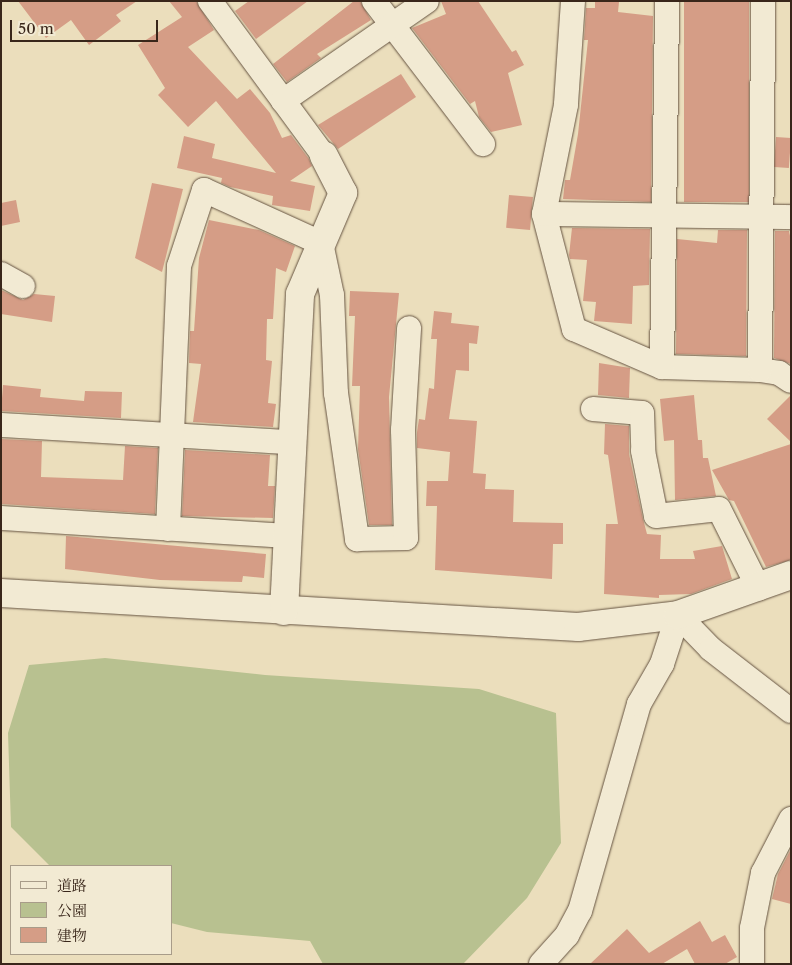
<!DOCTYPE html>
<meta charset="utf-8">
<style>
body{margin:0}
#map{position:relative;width:792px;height:965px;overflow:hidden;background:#ebdebc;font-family:"Libre Caslon Text","Noto Serif JP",serif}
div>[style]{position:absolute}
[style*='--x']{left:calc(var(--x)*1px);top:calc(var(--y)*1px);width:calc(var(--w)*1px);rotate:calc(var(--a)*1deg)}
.green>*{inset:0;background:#b8c190}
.building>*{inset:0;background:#d59d86;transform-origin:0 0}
.roads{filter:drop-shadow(0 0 1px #665442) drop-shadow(0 0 1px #665442)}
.street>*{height:24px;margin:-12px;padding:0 12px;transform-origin:12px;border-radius:12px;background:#f2ead3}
.secondary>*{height:28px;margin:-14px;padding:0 14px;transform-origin:14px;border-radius:14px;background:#f2ead3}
span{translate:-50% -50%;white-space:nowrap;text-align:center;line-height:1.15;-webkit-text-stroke:5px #f2ead3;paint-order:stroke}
.frame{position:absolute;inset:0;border:2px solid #39261a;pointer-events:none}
.legend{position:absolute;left:10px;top:865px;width:162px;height:90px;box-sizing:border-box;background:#f2ead3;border:1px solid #a89c89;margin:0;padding:6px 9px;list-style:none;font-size:15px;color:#39261a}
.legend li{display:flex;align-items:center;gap:10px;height:25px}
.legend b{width:25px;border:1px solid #a89c89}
.scale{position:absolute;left:10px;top:20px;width:148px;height:22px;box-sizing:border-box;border:2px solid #39261a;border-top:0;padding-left:6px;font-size:15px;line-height:18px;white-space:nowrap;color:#39261a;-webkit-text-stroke:4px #f2ead3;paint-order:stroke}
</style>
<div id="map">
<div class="green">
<div style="clip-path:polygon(105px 658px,265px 675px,479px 689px,556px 713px,561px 843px,527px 898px,463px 964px,323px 964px,310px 941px,207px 932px,171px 923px,171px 866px,50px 866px,11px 827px,8px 733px,29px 665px)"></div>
</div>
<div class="building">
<div style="clip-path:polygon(18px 1px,137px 1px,116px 15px,121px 21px,89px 45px,71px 20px,46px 38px)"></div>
<div style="clip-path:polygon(169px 1px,196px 1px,214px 30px,188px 47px,237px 99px,250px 89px,270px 113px,282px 138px,291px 135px,309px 159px,312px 166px,290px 181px,315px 186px,310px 211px,272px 205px,273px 196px,230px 187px,221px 183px,222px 178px,177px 168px,184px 136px,215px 144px,212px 158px,276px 173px,216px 101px,188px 127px,158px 95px,165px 88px,138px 45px,182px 17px)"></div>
<div style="clip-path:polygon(249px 1px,308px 1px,256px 39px,235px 11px)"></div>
<div style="clip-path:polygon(354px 1px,360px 1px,371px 20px,317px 54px,321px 58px,287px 82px,273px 64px)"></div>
<div style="clip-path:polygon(441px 1px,478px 1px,512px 52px,516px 50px,524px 65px,508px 73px,522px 125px,491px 132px,479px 117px,475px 101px,470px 104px,412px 28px,446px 14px)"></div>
<div style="clip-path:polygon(595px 1px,619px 2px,618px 12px,653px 16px,651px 202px,563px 199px,565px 180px,570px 180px,578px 134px,588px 40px,584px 40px,586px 8px,595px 8px)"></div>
<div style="left:684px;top:1px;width:65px;height:201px"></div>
<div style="clip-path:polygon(401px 74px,416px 97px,338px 149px,318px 125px)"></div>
<div style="left:776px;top:137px;width:15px;height:30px;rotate:4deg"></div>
<div style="clip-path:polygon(152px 183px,183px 189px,162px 272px,135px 258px)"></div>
<div style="left:509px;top:195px;width:24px;height:33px;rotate:5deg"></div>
<div style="clip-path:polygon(16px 200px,20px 222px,1px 226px,1px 203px)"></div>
<div style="clip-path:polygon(209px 220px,259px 230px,295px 246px,286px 272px,276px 268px,273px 319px,267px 319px,266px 360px,272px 361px,268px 403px,276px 404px,273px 427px,193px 422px,201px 364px,189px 363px,190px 331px,194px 331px,199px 258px)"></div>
<div style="clip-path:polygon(572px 228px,650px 229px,649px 285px,633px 286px,632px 324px,594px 321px,596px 302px,583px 301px,587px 260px,570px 259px,569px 255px)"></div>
<div style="clip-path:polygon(718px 230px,747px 230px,746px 356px,676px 354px,677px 239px,717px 243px)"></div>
<div style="clip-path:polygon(775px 231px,789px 231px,791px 241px,791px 364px,774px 358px)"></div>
<div style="clip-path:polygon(1px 290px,23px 300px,34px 294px,55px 296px,52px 322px,1px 314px)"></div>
<div style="clip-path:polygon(350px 291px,399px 293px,389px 397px,392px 525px,369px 525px,358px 449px,360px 386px,352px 386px,355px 316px,349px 316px)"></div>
<div style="clip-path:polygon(434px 311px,452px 313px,451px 323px,479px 326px,477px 344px,469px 343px,469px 371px,456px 370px,449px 419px,477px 421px,473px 473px,486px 474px,485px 489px,514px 490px,513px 522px,563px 523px,563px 544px,553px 544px,552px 579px,435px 570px,437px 506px,426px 506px,427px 481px,448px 481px,450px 452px,417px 448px,417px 432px,419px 419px,425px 420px,429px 388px,434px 389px,437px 339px,431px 339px)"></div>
<div style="clip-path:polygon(599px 363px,630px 368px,629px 398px,598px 395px)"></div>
<div style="clip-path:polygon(3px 385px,41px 389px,40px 397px,84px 401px,85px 391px,122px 392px,121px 418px,1px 411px)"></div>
<div style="clip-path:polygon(694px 395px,698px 440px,702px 440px,703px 458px,708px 458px,716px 496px,675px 500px,674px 440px,664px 441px,660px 399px)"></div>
<div style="clip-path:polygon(791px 395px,791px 442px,767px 419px)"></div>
<div style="clip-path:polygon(605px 424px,629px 426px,629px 454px,643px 519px,647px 534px,661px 535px,660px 559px,695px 559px,693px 551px,722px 546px,732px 579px,691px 594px,659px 595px,659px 598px,604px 594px,606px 524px,618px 524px,608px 455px,604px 454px)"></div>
<div style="clip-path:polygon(1px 439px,42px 441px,41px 477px,123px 480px,125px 446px,158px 448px,155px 514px,2px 504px)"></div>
<div style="clip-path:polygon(791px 444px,791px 560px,766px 567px,734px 501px,729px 500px,712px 470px)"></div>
<div style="clip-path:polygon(185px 450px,270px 455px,268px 486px,275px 486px,273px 518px,182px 516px)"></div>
<div style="clip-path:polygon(66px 536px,266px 554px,264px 578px,243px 576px,242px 582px,160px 580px,65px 569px)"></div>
<div style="clip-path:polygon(791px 849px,791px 904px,772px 899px,778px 874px)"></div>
<div style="clip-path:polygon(700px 921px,712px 942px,725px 935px,737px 957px,725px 964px,695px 964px,687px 949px,662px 964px,590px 964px,627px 929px,649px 953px)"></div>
</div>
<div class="roads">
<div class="street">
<div style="--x:210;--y:1;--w:192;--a:53.7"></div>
<div style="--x:374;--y:1;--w:180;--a:52.7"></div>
<div style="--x:573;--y:1;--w:104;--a:93.9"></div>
<div style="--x:566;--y:105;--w:111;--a:101.4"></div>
<div style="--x:544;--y:214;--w:119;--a:75.4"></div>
<div style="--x:574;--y:329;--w:96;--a:23.4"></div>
<div style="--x:662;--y:367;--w:98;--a:1.8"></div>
<div style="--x:760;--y:370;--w:19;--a:9"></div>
<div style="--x:779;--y:373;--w:14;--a:34"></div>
<div style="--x:283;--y:101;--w:175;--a:-34.8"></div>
<div style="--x:544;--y:214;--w:247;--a:0.7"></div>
<div style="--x:1;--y:274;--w:25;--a:29"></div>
<div style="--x:662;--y:367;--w:366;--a:-89.2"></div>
<div style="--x:760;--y:370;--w:369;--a:-89.5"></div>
<div style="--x:593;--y:409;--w:49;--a:4.7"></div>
<div style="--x:642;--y:413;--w:38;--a:88"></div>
<div style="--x:643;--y:451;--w:66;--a:78.7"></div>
<div style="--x:656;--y:516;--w:63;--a:-6.3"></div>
<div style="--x:719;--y:509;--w:89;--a:63.4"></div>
<div style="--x:1;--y:425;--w:290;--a:3.4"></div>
<div style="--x:1;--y:518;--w:287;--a:3.6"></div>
<div style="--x:168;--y:529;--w:263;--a:-87.6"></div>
<div style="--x:179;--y:266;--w:80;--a:-71.8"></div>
<div style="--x:204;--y:190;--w:128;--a:24.4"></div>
<div style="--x:321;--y:243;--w:53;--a:78.1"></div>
<div style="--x:332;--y:295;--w:98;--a:87.7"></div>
<div style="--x:336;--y:393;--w:148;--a:81.8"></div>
<div style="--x:357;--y:539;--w:49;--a:-1.2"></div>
<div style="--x:406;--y:538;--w:108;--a:-91.6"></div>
<div style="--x:403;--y:430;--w:102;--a:-86.6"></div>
<div style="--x:541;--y:964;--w:39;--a:-48"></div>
<div style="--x:567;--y:935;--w:27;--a:-62"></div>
<div style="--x:580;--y:911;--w:215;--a:-74.1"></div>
<div style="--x:639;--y:704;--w:46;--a:-60.1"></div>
<div style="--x:662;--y:664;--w:52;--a:-71.9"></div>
<div style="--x:678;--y:615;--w:47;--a:45.9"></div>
<div style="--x:711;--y:649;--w:101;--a:37.8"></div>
<div style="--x:752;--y:964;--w:36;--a:-90"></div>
<div style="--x:752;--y:928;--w:56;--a:-78.7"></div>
<div style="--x:763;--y:873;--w:61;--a:-62.6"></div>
</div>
<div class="secondary">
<div style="--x:1;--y:593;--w:578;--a:3.37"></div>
<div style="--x:578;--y:627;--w:101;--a:-6.8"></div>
<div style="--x:678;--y:615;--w:120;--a:-19.5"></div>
<div style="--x:284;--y:611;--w:317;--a:-87.1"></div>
<div style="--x:300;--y:294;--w:110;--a:-66.9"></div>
<div style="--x:343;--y:193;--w:42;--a:-117.2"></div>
</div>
</div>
<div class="frame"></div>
<ul class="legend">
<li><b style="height:6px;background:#f2ead3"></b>道路</li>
<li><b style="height:14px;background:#b8c190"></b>公園</li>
<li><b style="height:14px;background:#d59d86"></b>建物</li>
</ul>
<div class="scale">50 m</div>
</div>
